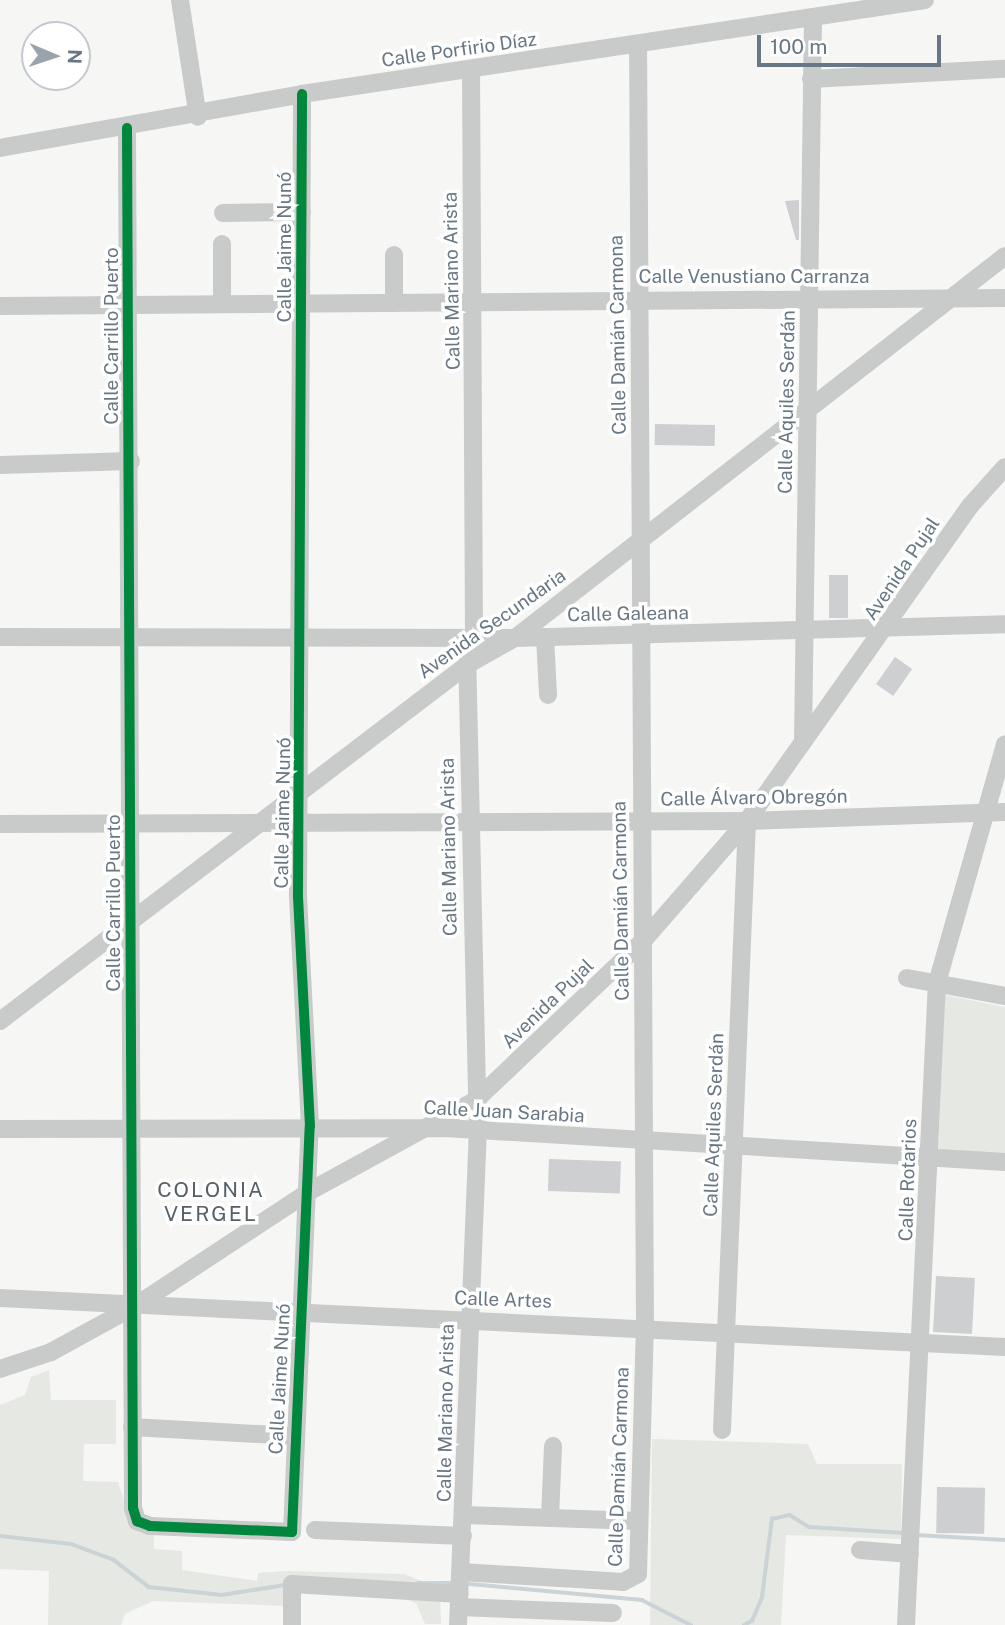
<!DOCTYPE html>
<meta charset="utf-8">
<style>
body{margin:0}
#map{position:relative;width:1005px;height:1625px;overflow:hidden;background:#f6f6f5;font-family:"Public Sans",sans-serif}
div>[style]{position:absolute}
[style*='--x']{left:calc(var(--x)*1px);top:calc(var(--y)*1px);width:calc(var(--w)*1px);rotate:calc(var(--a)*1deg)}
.green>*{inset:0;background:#e5e8e3}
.stream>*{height:3.5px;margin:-1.75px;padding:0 1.75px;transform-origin:1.75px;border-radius:1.75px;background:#ccd3d6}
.building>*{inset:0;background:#cdcfd0;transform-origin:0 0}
.minor>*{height:18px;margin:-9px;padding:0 9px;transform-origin:9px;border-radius:9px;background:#c9caca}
.cycleway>*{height:10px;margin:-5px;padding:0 5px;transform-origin:5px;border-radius:5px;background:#00873e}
span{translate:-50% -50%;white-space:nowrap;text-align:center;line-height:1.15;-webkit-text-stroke:7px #fff;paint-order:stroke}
.street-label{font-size:19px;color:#687784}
.neighbourhood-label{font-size:21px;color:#556069;letter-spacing:2px}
.north{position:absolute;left:21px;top:21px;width:70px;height:70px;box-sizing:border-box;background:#fff;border:2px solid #c3c9ce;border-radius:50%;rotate:92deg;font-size:19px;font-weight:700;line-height:28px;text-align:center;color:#687784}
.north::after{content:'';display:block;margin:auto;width:24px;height:32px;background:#9aa3ac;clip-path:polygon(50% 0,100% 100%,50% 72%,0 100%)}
.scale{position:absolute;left:757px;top:35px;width:184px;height:32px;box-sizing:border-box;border:4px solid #687784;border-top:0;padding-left:9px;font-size:21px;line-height:24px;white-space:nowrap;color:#687784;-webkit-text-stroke:5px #fff;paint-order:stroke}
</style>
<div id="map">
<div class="green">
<div style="clip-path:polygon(945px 995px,1005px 1007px,1005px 1156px,938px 1153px)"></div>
<div style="clip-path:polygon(49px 1370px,51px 1400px,116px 1400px,116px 1444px,84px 1444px,83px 1481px,118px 1482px,131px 1522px,154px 1529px,154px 1549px,182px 1551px,182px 1570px,257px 1581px,258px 1573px,286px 1571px,404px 1574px,440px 1588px,441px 1624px,425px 1624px,416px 1603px,374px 1588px,295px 1590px,287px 1606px,153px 1601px,125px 1614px,121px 1625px,48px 1625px,49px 1571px,0 1569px,0 1405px,25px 1395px,31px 1377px)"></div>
<div style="clip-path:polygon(652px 1439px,808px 1444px,817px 1464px,902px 1464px,901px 1539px,786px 1535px,781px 1625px,650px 1625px)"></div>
</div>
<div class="stream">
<div style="--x:916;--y:1535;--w:89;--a:3.2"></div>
<div style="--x:0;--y:1536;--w:71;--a:6.4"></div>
<div style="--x:71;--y:1544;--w:46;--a:20.4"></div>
<div style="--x:114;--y:1560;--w:44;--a:37.6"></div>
<div style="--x:149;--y:1587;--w:73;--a:6.3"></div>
<div style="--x:222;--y:1595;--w:64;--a:-9"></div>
<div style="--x:418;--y:1583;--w:33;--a:0"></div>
<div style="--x:470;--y:1584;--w:173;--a:5.3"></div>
<div style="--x:642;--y:1600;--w:55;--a:27"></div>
<div style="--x:744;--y:1625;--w:9;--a:-27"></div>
<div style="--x:752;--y:1621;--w:26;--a:-67"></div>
<div style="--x:762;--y:1597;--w:79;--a:-82.7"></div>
<div style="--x:772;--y:1519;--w:18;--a:-13"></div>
<div style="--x:790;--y:1515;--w:22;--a:32"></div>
<div style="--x:809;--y:1527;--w:96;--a:3.6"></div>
</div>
<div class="building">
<div style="clip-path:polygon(799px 200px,799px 240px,796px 240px,785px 201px)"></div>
<div style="left:655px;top:424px;width:60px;height:21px;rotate:1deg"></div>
<div style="left:829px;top:575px;width:19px;height:43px"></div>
<div style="left:895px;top:657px;width:21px;height:33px;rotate:35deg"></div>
<div style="left:549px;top:1159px;width:72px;height:32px;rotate:2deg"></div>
<div style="left:936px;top:1276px;width:39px;height:56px;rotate:3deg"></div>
<div style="left:937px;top:1487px;width:48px;height:46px;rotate:1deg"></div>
</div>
<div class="minor">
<div style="--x:180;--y:0;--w:118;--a:81.3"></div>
<div style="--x:811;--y:79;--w:194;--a:-3"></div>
<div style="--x:127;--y:128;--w:1380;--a:89.75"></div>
<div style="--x:133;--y:1508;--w:14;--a:73"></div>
<div style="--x:137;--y:1521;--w:14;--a:21"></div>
<div style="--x:150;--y:1526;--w:142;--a:2.4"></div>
<div style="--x:292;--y:1532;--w:406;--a:-87.5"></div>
<div style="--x:310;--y:1126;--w:232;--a:-93"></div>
<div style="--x:298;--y:894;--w:800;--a:-89.71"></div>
<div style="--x:0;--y:148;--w:307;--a:-10.1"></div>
<div style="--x:302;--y:94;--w:630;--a:-8.58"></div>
<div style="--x:223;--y:213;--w:79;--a:-0.7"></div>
<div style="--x:394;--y:303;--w:48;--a:-90"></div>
<div style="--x:222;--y:304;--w:60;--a:-90"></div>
<div style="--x:0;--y:306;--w:1005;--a:-0.46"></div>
<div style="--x:0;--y:465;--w:131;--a:-1.7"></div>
<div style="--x:0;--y:637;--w:515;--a:0.11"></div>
<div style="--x:515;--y:638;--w:490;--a:-1.6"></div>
<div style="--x:545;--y:637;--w:58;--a:87"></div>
<div style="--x:803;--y:742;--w:722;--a:-89.21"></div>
<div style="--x:0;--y:824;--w:747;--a:-0.23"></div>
<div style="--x:747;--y:821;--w:258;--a:-2"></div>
<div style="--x:907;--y:978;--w:100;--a:10.4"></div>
<div style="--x:0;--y:1021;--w:587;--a:-37.32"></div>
<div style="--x:467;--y:665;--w:55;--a:-29.4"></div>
<div style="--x:515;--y:638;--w:621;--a:-37.94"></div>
<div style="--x:0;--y:1129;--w:446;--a:-0.1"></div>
<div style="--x:446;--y:1128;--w:560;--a:3.48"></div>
<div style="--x:0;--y:1298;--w:1006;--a:2.79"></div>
<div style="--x:0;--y:1369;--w:54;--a:-18.4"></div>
<div style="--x:51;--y:1352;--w:96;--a:-28.7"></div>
<div style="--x:135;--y:1306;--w:209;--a:-33.3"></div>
<div style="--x:310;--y:1191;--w:189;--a:-28.7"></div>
<div style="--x:476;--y:1100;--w:229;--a:-43.6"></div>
<div style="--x:642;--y:942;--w:160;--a:-49"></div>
<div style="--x:747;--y:821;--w:386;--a:-54.7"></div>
<div style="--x:970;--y:506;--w:52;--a:-48.1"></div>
<div style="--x:132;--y:1427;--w:163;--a:3.2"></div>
<div style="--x:722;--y:1430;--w:610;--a:-87.65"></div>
<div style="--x:464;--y:1515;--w:175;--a:2"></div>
<div style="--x:550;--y:1518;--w:72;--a:-87.6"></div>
<div style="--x:315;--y:1530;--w:148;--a:2.3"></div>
<div style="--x:860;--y:1550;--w:50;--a:4.6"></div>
<div style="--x:461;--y:1572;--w:162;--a:3.5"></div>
<div style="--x:623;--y:1582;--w:17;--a:-28"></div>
<div style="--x:638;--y:1574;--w:248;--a:-88.4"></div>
<div style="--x:645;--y:1326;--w:1278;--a:-90.31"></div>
<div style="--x:459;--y:1607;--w:154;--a:2.2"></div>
<div style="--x:292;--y:1625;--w:41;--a:-90"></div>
<div style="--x:292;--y:1584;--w:168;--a:3.4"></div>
<div style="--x:458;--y:1625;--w:490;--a:-87.7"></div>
<div style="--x:478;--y:1135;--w:470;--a:-91.3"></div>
<div style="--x:467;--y:665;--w:30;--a:-76"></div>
<div style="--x:474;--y:636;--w:567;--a:-90.3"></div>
<div style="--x:906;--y:1625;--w:643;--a:-87.24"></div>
<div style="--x:937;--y:983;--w:248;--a:-74.1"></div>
</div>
<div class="cycleway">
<div style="--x:127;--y:128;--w:1380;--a:89.75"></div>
<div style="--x:133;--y:1508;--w:14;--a:73"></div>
<div style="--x:137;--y:1521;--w:14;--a:21"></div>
<div style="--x:150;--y:1526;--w:142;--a:2.4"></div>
<div style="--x:292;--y:1532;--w:406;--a:-87.5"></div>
<div style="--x:310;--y:1126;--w:232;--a:-93"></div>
<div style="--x:298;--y:894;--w:800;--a:-89.71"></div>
</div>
<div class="street-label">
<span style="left:459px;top:50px;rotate:-8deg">Calle Porfirio Díaz</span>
<span style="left:285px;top:247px;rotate:-90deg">Calle Jaime Nunó</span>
<span style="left:754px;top:277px">Calle Venustiano Carranza</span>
<span style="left:452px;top:281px;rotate:-91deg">Calle Mariano Arista</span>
<span style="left:618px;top:335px;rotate:-91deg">Calle Damián Carmona</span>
<span style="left:112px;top:336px;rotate:-90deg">Calle Carrillo Puerto</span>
<span style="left:787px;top:402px;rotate:-89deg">Calle Aquiles Serdán</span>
<span style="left:902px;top:569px;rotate:-56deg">Avenida Pujal</span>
<span style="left:628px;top:614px;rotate:-1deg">Calle Galeana</span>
<span style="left:492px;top:624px;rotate:-35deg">Avenida Secundaria</span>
<span style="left:754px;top:798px;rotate:-1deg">Calle Álvaro Obregón</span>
<span style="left:283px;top:813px;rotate:-89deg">Calle Jaime Nunó</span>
<span style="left:449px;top:847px;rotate:-91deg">Calle Mariano Arista</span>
<span style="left:621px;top:901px;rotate:-91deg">Calle Damián Carmona</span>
<span style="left:114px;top:903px;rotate:-90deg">Calle Carrillo Puerto</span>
<span style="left:548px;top:1004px;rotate:-44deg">Avenida Pujal</span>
<span style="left:504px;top:1112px;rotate:3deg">Calle Juan Sarabia</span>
<span style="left:714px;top:1125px;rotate:-88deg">Calle Aquiles Serdán</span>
<span style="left:908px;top:1180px;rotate:-88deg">Calle Rotarios</span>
<span style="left:503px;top:1300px;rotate:2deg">Calle Artes</span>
<span style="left:280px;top:1379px;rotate:-87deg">Calle Jaime Nunó</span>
<span style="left:446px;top:1413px;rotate:-89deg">Calle Mariano Arista</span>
<span style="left:619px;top:1467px;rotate:-88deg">Calle Damián Carmona</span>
</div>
<div class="neighbourhood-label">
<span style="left:211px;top:1202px">COLONIA<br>VERGEL</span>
</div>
<div class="north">N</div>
<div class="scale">100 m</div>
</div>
